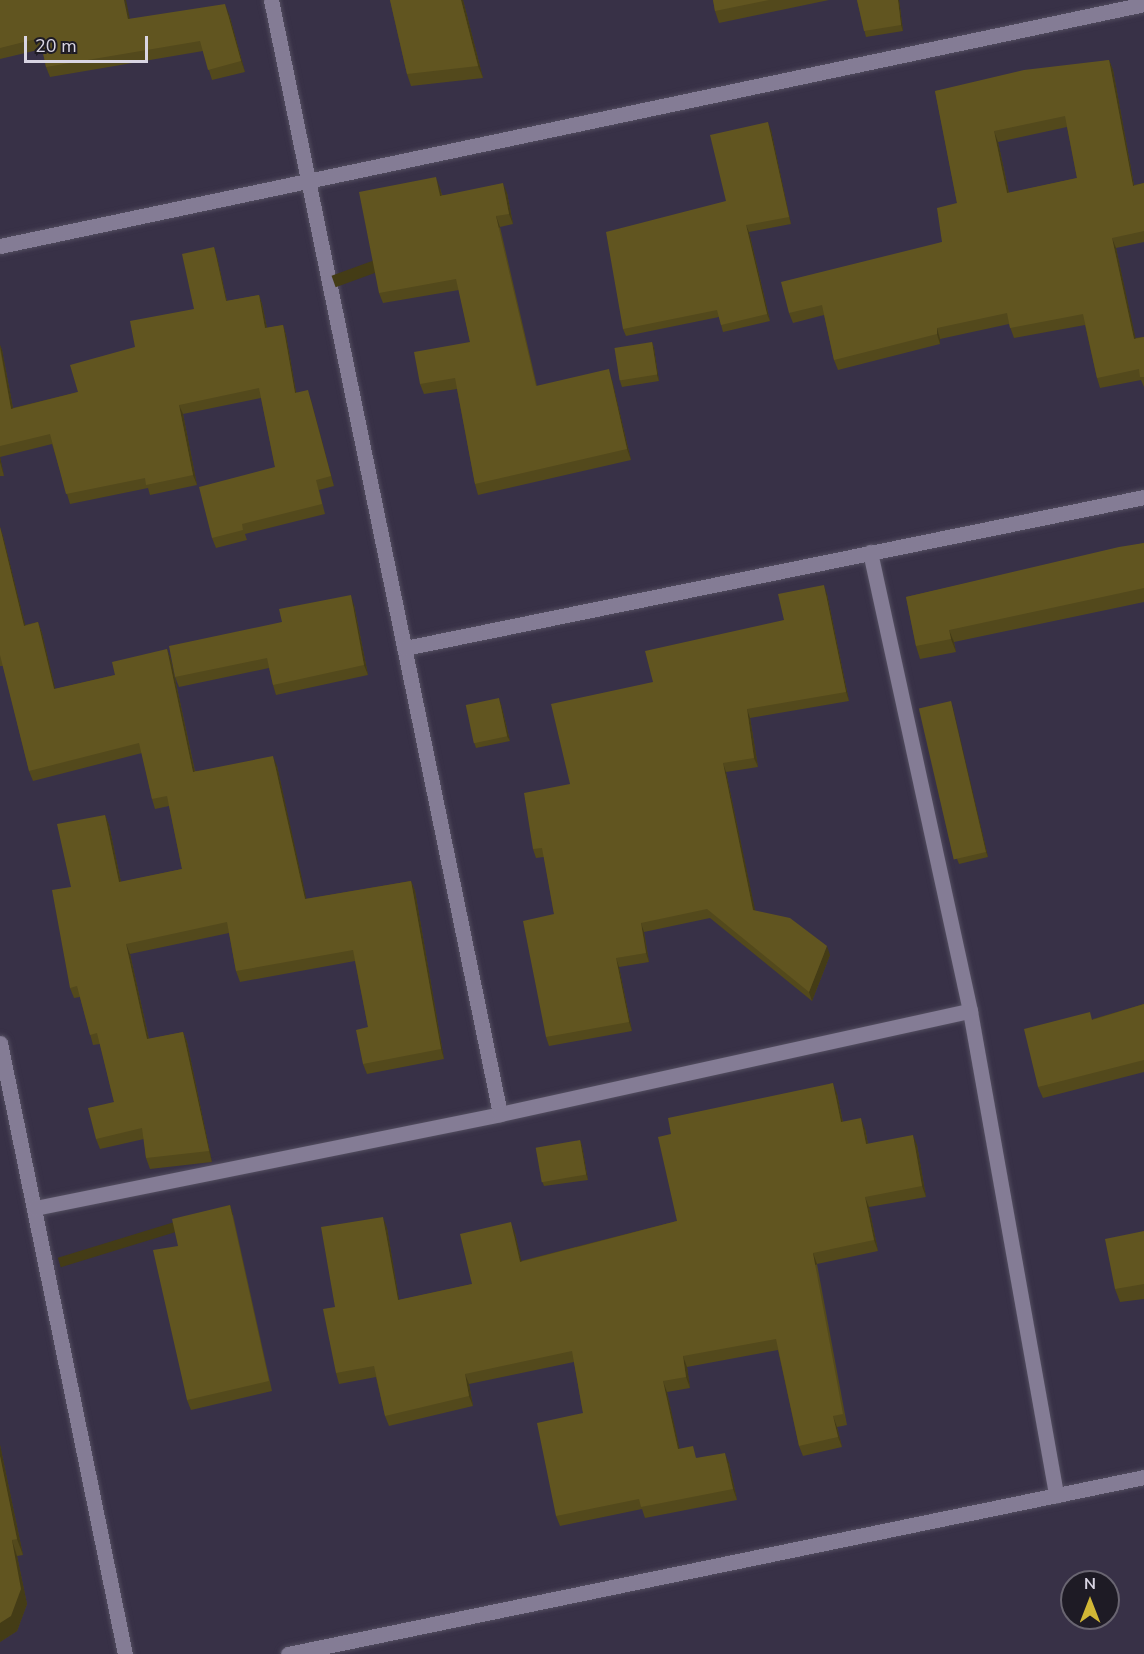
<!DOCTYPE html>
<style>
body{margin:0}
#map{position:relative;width:1144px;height:1654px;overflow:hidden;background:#383147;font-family:"Nunito Sans",sans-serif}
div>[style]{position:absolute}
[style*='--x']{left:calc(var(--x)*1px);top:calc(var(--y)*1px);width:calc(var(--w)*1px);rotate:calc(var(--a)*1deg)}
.roads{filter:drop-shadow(0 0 2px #534e60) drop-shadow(0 0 2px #534e60)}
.minor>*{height:15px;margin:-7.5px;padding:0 7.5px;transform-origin:7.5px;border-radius:7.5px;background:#847c95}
.wall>*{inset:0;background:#53491c}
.shaded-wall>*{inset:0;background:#443c16;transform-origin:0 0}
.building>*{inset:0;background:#615520;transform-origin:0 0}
span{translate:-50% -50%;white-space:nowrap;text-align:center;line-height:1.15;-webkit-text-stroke:4.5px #1e1b25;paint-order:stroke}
.north{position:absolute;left:1060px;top:1570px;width:60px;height:60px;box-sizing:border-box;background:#1e1b25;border:2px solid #696571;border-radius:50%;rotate:0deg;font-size:16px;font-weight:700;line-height:24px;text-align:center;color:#d9d5e3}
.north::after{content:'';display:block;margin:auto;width:21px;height:27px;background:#d2b736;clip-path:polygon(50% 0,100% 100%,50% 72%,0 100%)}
.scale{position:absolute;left:24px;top:36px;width:124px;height:27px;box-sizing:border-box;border:3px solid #d9d5e3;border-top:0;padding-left:8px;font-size:18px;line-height:21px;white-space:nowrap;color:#d9d5e3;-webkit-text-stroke:4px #1e1b25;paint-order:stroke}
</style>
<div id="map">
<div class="roads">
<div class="minor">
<div style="--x:271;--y:0;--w:1137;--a:78.38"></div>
<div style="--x:0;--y:246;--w:1169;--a:-11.94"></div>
<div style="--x:870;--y:552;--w:470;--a:77.7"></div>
<div style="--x:970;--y:1011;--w:492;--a:79.9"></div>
<div style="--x:405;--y:648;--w:754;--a:-11.55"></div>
<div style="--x:0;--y:1043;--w:624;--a:78.44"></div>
<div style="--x:35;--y:1208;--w:474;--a:-11.4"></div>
<div style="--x:500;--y:1114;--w:481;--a:-12.4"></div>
<div style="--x:288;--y:1654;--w:874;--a:-11.68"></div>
</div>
</div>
<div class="wall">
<div style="clip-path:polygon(0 0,130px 19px,229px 14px,245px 72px,212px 80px,203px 51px,50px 77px,46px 67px,42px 49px,0 59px)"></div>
<div style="clip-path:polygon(390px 0,463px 0,483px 78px,411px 86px,407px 74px)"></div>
<div style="clip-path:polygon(713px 0,829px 0,719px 23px,715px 11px)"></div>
<div style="clip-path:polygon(857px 0,899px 0,903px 31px,866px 37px)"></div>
<div style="clip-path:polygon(evenodd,1109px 60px,1113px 70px,1134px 185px,1144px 183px,1144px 242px,1116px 248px,1135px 338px,1144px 337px,1144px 387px,1141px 380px,1100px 388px,1097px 378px,1085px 325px,1014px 338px,1009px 324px,940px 339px,940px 344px,838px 370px,834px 360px,824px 315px,793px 323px,789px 313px,942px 242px,957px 203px,935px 91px,1109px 60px,1067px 127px,1077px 178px,1009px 193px,998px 142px,1067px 127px)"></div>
<div style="clip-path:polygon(771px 130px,791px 224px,749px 232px,770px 321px,723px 332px,719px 317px,626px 336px,623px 329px,726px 201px)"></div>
<div style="clip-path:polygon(440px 188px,442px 195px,507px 193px,513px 224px,500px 227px,537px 386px,612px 380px,631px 460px,478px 495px,475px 484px,457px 389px,424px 394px,420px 384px,470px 342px,459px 290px,383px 303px,379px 293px)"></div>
<div style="clip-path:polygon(214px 247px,217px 257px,227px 301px,259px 295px,262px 304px,267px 328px,283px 325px,286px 335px,296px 392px,311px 400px,334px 486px,319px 490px,325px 514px,245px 534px,247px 540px,216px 548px,212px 538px,275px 467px,261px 398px,183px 414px,197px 485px,150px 495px,148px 488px,70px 504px,52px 444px,0 457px,0 345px,2px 350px,13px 408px,78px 392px,135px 347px,194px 309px)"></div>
<div style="clip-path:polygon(652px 342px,654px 348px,659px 381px,622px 387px,620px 381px)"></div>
<div style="clip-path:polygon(0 457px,4px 476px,0 476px)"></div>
<div style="clip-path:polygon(0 527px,3px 536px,25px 625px,38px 622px,42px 633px,55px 689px,115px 675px,167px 649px,171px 660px,195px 771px,277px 766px,306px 899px,411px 881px,415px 891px,444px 1059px,367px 1074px,363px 1064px,368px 1027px,355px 961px,240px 982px,236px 971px,229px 933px,130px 954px,149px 1039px,183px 1032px,187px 1042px,212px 1162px,150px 1169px,146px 1158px,144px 1139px,100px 1149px,96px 1139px,114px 1102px,100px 1044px,93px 1045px,80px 997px,74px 998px,70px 988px,71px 887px,105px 815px,109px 825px,121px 882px,182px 869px,169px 806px,155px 809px,152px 799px,142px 753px,33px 781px,29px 771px,3px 666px,0 666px)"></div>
<div style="clip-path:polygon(1144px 543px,1144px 602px,954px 642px,956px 652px,920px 659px,916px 646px,906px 597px)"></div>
<div style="clip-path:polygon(827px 594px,849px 701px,750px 718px,758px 767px,726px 772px,755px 911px,830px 955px,812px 1001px,710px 918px,644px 932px,649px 962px,619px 967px,632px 1031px,549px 1046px,546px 1037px,554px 914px,544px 857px,536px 858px,533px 849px,570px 784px,653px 682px,784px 620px)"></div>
<div style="clip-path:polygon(354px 605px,368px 675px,276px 695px,273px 685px,269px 668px,179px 687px,175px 677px,282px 622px)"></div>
<div style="clip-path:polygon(951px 701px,988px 857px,959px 864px,957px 859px)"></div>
<div style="clip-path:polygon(501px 704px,510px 741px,476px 748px,474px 742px)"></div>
<div style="clip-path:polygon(1144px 1004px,1144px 1072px,1043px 1098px,1038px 1087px,1093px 1019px)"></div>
<div style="clip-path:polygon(837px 1094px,843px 1122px,865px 1129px,868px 1144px,917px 1145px,926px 1197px,869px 1207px,878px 1251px,817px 1264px,847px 1425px,837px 1427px,842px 1447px,803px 1456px,799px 1446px,778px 1350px,687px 1367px,690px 1388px,667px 1392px,679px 1449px,697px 1458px,729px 1463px,737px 1500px,645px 1518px,642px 1509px,560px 1526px,556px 1516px,583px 1413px,574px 1362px,469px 1384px,473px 1406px,389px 1426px,385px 1416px,376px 1377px,339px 1384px,336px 1373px,335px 1307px,387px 1228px,399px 1300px,472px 1284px,515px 1233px,521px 1261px,677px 1221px)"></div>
<div style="clip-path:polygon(580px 1140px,582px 1146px,588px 1180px,544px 1186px,542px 1181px)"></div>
<div style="clip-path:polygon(230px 1205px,233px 1215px,272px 1391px,191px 1410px,187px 1400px,178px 1246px)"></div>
<div style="clip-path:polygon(1144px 1231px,1144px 1299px,1120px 1302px,1115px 1289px)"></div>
<div style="clip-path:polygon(0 1445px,23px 1555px,17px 1556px,27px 1604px,17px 1631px,0 1642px)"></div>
</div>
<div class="shaded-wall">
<div style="clip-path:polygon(124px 0,126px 0,132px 29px,128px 19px)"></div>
<div style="clip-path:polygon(461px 0,463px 0,483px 78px,478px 66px)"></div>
<div style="clip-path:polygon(898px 0,899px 0,903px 31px,901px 25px)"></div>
<div style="clip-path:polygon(225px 4px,229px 14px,245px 72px,241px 61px)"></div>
<div style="clip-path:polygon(1109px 60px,1113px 70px,1136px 196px,1133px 186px)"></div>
<div style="clip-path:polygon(768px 122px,771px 130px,791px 224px,789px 217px)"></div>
<div style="clip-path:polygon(994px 131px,998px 142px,1011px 203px,1007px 193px)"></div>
<div style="clip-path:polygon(436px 177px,440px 188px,444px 206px,440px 196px)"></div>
<div style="clip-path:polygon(503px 183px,507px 193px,513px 224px,509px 214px)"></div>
<div style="left:496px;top:216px;width:12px;height:175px;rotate:70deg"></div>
<div style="clip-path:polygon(746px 225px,749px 232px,770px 321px,767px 314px)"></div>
<div style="clip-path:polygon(1112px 238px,1116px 248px,1138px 349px,1134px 339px)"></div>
<div style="clip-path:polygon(214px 247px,217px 257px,229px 311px,226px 301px)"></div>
<div style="clip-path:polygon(259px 295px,262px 304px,269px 338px,265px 328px)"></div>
<div style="clip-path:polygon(283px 325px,286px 335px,298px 403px,295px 393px)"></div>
<div style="clip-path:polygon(937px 328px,940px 339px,940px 344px,937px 334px)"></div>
<div style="clip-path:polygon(652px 342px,654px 348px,659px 381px,657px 375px)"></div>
<div style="clip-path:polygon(0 345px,2px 350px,15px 419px,11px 409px)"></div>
<div style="clip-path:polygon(609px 369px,612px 380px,631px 460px,627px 449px)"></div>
<div style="clip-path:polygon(308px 390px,311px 400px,334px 486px,331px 476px)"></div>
<div style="clip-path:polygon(179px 405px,183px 414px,197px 485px,193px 475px)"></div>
<div style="clip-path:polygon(0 457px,4px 476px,0 462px)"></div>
<div style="clip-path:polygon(0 527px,3px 536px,28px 636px,24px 626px)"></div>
<div style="clip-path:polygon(824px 585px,827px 594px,849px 701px,846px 692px)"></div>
<div style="clip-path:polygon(351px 595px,354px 605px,368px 675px,364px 665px)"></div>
<div style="clip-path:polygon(38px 622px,42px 633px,58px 700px,54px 689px)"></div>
<div style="clip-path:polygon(949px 630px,954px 642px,956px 652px,951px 639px)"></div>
<div style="clip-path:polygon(167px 649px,171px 660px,197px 782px,193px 772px)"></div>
<div style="clip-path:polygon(499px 698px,501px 704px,510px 741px,507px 736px)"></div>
<div style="clip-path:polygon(951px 701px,953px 707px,988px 857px,986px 852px)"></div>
<div style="clip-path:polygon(747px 709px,750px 718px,758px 767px,754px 758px)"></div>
<div style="clip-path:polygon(273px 756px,277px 766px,309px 910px,305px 899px)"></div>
<div style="clip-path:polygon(723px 763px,726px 772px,757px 919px,753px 910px)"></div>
<div style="clip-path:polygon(105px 815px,109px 825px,123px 892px,119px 882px)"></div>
<div style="clip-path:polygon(411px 881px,415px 891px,444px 1059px,441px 1049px)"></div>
<div style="clip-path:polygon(641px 923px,644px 932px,649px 962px,646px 953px)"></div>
<div style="clip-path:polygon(126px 944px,130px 954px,151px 1049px,147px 1039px)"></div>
<div style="clip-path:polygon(827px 946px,830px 955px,812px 1001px,809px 992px)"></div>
<div style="clip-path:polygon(616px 958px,619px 967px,632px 1031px,629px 1022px)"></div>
<div style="clip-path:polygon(183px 1032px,187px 1042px,212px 1162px,209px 1151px)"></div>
<div style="clip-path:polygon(833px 1083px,837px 1094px,845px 1133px,841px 1122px)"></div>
<div style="clip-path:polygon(861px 1118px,865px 1129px,870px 1154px,866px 1144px)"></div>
<div style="clip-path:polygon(913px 1135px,917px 1145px,926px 1197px,922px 1186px)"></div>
<div style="clip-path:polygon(580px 1140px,582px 1146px,588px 1180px,586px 1174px)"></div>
<div style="clip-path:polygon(865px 1197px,869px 1207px,878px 1251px,874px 1240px)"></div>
<div style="left:230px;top:1205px;width:10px;height:180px;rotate:73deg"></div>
<div style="clip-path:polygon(383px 1217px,387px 1228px,401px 1311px,398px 1300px)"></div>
<div style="clip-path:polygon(511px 1222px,515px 1233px,524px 1272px,520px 1262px)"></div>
<div style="left:813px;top:1253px;width:12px;height:164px;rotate:70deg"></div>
<div style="clip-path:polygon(683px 1356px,687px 1367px,690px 1388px,686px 1377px)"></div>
<div style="clip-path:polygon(465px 1374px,469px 1384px,473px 1406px,469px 1396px)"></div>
<div style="clip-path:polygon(663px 1381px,667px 1392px,682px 1459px,678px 1449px)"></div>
<div style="clip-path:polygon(833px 1416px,837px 1427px,842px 1447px,838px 1437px)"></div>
<div style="clip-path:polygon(0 1445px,23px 1555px,17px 1539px,0 1456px)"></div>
<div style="clip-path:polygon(725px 1453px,729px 1463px,737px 1500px,733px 1489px)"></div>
<div style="clip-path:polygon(12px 1540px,17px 1556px,27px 1604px,17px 1631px,0 1642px,0 1623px)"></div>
</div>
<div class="building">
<div style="clip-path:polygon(0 0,124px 0,128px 19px,225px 4px,241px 61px,208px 70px,200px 41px,46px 67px,40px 38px,0 48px)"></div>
<div style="clip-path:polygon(390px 0,461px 0,478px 66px,407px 74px)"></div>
<div style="clip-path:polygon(713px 0,769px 0,715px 11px)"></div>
<div style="clip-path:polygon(857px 0,898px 0,901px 25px,864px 31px)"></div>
<div style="clip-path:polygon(evenodd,1109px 60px,1133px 186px,1144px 183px,1144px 231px,1112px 238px,1134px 339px,1144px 337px,1144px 377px,1140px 377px,1139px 369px,1097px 378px,1083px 314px,1010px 328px,1007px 313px,937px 328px,937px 334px,834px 360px,822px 305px,789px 313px,781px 282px,942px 242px,937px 208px,957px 203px,935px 91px,1024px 70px,1109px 60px,1065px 116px,1077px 178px,1007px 193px,994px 131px,1065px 116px)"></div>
<div style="clip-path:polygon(768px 122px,789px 217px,746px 225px,767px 314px,721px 325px,717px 310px,623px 329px,606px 232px,726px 201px,710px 135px)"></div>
<div style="clip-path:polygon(436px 177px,440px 196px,503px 183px,509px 214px,496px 216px,536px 386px,609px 369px,627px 449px,475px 484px,455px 378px,420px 384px,414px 352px,470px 342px,456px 279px,379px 293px,359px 192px)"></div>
<div style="clip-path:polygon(214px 247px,226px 301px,259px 295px,265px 328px,283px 325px,295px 393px,308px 390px,331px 476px,316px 480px,322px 504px,242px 524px,243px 530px,212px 538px,199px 487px,275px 467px,259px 388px,179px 405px,193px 475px,146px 485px,145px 478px,66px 494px,50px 434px,0 446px,0 349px,11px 409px,78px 392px,70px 365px,135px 347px,130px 321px,194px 309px,182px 254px)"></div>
<div style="left:652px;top:342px;width:33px;height:38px;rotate:81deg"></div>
<div style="clip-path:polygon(0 527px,24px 626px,38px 622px,54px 689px,115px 675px,112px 662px,167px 649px,193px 772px,273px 756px,305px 899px,411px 881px,441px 1049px,363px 1064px,356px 1030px,368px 1027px,353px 950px,236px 971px,227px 922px,126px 944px,147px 1039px,183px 1032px,209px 1151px,146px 1158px,142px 1128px,96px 1139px,88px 1108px,114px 1102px,97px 1033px,90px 1035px,77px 986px,70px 988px,52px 890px,71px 887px,57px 824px,105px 815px,119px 882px,182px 869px,167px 796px,152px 799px,139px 743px,29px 771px,0 655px)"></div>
<div style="clip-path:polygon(1144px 543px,1144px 588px,949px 630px,951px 639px,916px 646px,906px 597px,1119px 547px)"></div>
<div style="clip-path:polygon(824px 585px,846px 692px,747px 709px,754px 758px,723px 763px,753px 910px,790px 918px,827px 946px,809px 992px,707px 909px,641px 923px,646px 953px,616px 958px,629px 1022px,546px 1037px,523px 921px,554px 914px,542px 848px,533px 849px,524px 793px,570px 784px,551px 704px,653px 682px,645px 651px,784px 620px,778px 594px)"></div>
<div style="clip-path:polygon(351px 595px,364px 665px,273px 685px,267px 658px,175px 677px,169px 646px,282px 622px,279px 609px)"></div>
<div style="left:499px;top:698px;width:39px;height:34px;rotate:78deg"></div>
<div style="left:951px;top:701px;width:155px;height:33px;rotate:77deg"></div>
<div style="clip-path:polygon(1144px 1004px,1144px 1060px,1038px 1087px,1024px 1029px,1090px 1012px,1092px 1020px)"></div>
<div style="clip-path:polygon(833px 1083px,841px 1122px,861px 1118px,866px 1144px,913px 1135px,922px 1186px,865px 1197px,874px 1240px,813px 1253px,843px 1414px,833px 1416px,838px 1437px,799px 1446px,776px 1339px,683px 1356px,686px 1377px,663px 1381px,678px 1449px,693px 1446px,696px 1458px,725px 1453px,733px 1489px,641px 1507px,639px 1499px,556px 1516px,537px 1423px,583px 1413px,572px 1351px,465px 1374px,469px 1396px,385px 1416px,374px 1366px,336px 1373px,323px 1309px,335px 1307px,321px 1227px,383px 1217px,398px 1300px,472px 1284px,460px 1234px,511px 1222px,520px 1262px,677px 1221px,658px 1137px,671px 1134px,668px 1118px)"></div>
<div style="left:580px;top:1140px;width:35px;height:45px;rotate:80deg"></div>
<div style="clip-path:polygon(230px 1205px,269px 1381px,187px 1400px,153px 1250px,178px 1246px,172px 1219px)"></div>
<div style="clip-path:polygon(1144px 1231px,1144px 1284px,1115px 1289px,1105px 1239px)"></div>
<div style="clip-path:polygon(0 1456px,17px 1539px,12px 1540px,21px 1589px,11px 1616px,0 1623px)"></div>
</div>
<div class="north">N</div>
<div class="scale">20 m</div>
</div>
